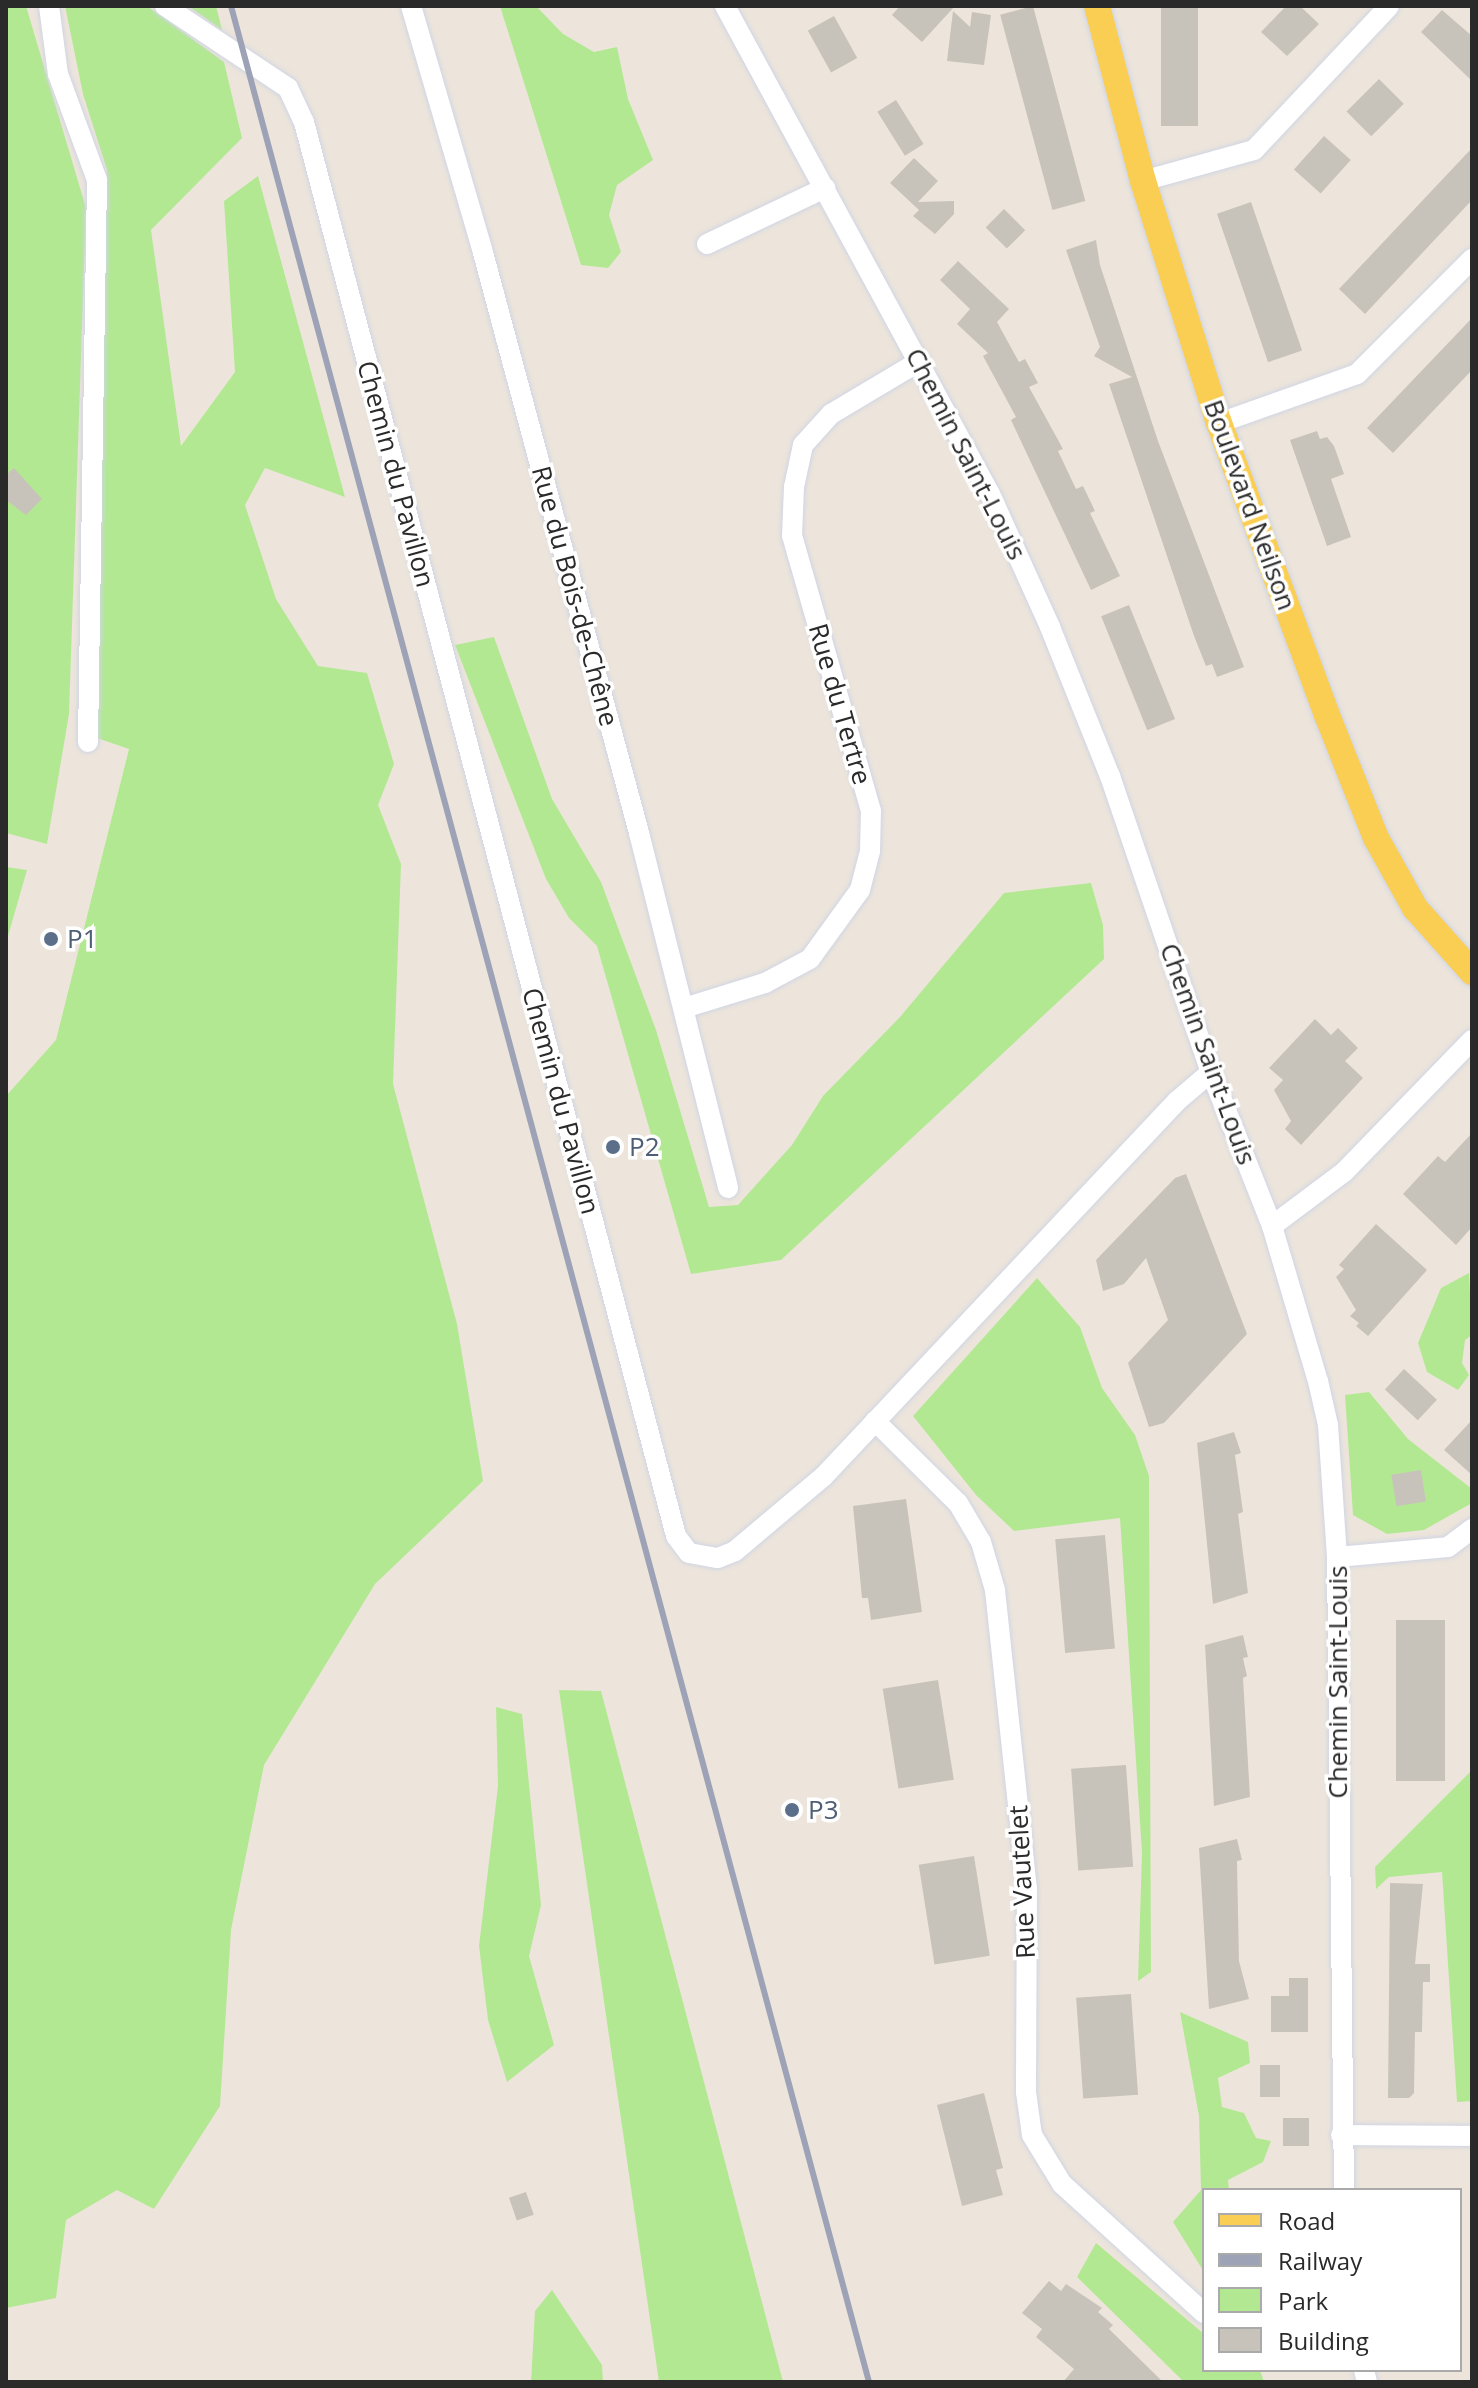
<!DOCTYPE html>
<meta charset="utf-8">
<style>
body{margin:0}
#map{position:relative;width:1478px;height:2388px;overflow:hidden;background:#ede5db;font-family:"Open Sans",sans-serif}
div>[style]{position:absolute}
[style*='--x']{left:calc(var(--x)*1px);top:calc(var(--y)*1px);width:calc(var(--w)*1px);rotate:calc(var(--a)*1deg)}
.green>*{inset:0;background:#b3e893}
.building>*{inset:0;background:#c8c3ba;transform-origin:0 0}
.roads{filter:drop-shadow(0 0 2px #d0d5e4) drop-shadow(0 0 2px #d0d5e4)}
.minor>*{height:20px;margin:-10px;padding:0 10px;transform-origin:10px;border-radius:10px;background:#fff}
.major>*{height:26px;margin:-13px;padding:0 13px;transform-origin:13px;border-radius:13px;background:#face53}
.rail>*{height:6px;margin:-3px;padding:0 3px;transform-origin:3px;border-radius:3px;background:#9da2b6}
.dots>*{width:22px;height:22px;translate:-50% -50%;box-sizing:border-box;border:4px solid #fff;border-radius:50%}
span{translate:-50% -50%;white-space:nowrap;text-align:center;line-height:1.15;-webkit-text-stroke:7px #fff;paint-order:stroke}
.street-label{font-size:26px;color:#2a2a2a}
.service-label{font-size:26px;color:#4e5e75}
.left{translate:0 -50%;text-align:left}
.frame{position:absolute;inset:0;border:8px solid #2a2a2a;pointer-events:none}
.legend{position:absolute;left:1202px;top:2188px;width:260px;height:184px;box-sizing:border-box;background:#fff;border:2px solid #aaa;margin:0;padding:10px 14px;list-style:none;font-size:24px;color:#2a2a2a}
.legend li{display:flex;align-items:center;gap:16px;height:40px}
.legend b{width:40px;border:2px solid #aaa}
</style>
<div id="map">
<div class="green">
<div style="clip-path:polygon(6px 6px,26px 6px,86px 208px,69px 714px,47px 844px,6px 833px)"></div>
<div style="clip-path:polygon(65px 6px,147px 6px,224px 62px,242px 138px,151px 230px,181px 446px,235px 372px,224px 201px,258px 176px,345px 497px,265px 468px,245px 505px,276px 599px,318px 666px,367px 673px,394px 764px,378px 805px,401px 864px,393px 1084px,457px 1324px,483px 1481px,375px 1584px,264px 1765px,231px 1930px,220px 2106px,154px 2209px,117px 2190px,66px 2220px,56px 2298px,6px 2308px,6px 1096px,56px 1040px,129px 749px,94px 737px,107px 170px,83px 94px)"></div>
<div style="clip-path:polygon(188px 6px,216px 6px,222px 30px)"></div>
<div style="clip-path:polygon(500px 6px,536px 6px,563px 34px,594px 52px,617px 47px,628px 99px,653px 160px,617px 185px,609px 215px,621px 252px,608px 268px,581px 265px)"></div>
<div style="clip-path:polygon(494px 637px,552px 799px,601px 882px,656px 1030px,709px 1207px,738px 1205px,792px 1145px,823px 1096px,900px 1017px,1004px 893px,1091px 883px,1103px 925px,1104px 959px,781px 1260px,691px 1274px,597px 946px,569px 918px,546px 879px,455px 645px)"></div>
<div style="clip-path:polygon(6px 867px,27px 870px,6px 943px)"></div>
<div style="clip-path:polygon(1469px 1273px,1472px 1335px,1465px 1340px,1462px 1363px,1469px 1375px,1458px 1390px,1427px 1372px,1418px 1343px,1441px 1288px)"></div>
<div style="clip-path:polygon(1037px 1278px,1080px 1327px,1102px 1388px,1135px 1435px,1149px 1476px,1151px 1972px,1138px 1981px,1142px 1853px,1120px 1518px,1014px 1531px,976px 1495px,913px 1416px)"></div>
<div style="clip-path:polygon(1369px 1392px,1408px 1439px,1472px 1489px,1472px 1503px,1424px 1530px,1387px 1534px,1353px 1515px,1345px 1395px)"></div>
<div style="clip-path:polygon(559px 1690px,601px 1691px,783px 2382px,659px 2382px)"></div>
<div style="clip-path:polygon(496px 1707px,522px 1714px,541px 1905px,529px 1956px,554px 2045px,507px 2082px,488px 2020px,479px 1946px,498px 1786px)"></div>
<div style="clip-path:polygon(1472px 1770px,1472px 2101px,1457px 2102px,1442px 1872px,1389px 1877px,1376px 1889px,1375px 1867px)"></div>
<div style="clip-path:polygon(1180px 2012px,1248px 2042px,1250px 2063px,1218px 2078px,1222px 2107px,1244px 2113px,1256px 2138px,1271px 2141px,1263px 2162px,1228px 2180px,1229px 2190px,1204px 2190px,1204px 2272px,1173px 2222px,1201px 2190px,1199px 2116px)"></div>
<div style="clip-path:polygon(1096px 2243px,1204px 2334px,1204px 2370px,1260px 2370px,1264px 2382px,1184px 2382px,1077px 2277px)"></div>
<div style="clip-path:polygon(552px 2290px,602px 2365px,603px 2382px,531px 2382px,535px 2311px)"></div>
</div>
<div class="building">
<div style="clip-path:polygon(900px 6px,955px 6px,922px 42px,892px 15px)"></div>
<div style="left:1033px;top:6px;width:202px;height:34px;rotate:75deg"></div>
<div style="left:1161px;top:6px;width:37px;height:120px"></div>
<div style="clip-path:polygon(1286px 6px,1300px 6px,1319px 24px,1287px 56px,1261px 32px)"></div>
<div style="clip-path:polygon(1442px 10px,1472px 36px,1472px 81px,1421px 32px)"></div>
<div style="clip-path:polygon(953px 11px,970px 27px,972px 12px,991px 15px,984px 65px,947px 61px)"></div>
<div style="left:834px;top:16px;width:48px;height:30px;rotate:61deg"></div>
<div style="left:1379px;top:79px;width:35px;height:46px;rotate:45deg"></div>
<div style="left:896px;top:100px;width:52px;height:22px;rotate:58deg"></div>
<div style="left:1324px;top:136px;width:36px;height:45px;rotate:42deg"></div>
<div style="clip-path:polygon(1472px 148px,1472px 200px,1365px 314px,1339px 289px)"></div>
<div style="clip-path:polygon(914px 158px,938px 181px,918px 202px,954px 201px,954px 214px,935px 234px,913px 216px,919px 210px,890px 183px)"></div>
<div style="left:1251px;top:202px;width:157px;height:36px;rotate:71deg"></div>
<div style="left:1004px;top:209px;width:30px;height:26px;rotate:45deg"></div>
<div style="clip-path:polygon(1096px 240px,1100px 265px,1158px 441px,1244px 667px,1217px 677px,1212px 664px,1206px 666px,1194px 636px,1109px 384px,1132px 377px,1094px 356px,1100px 347px,1066px 250px)"></div>
<div style="clip-path:polygon(958px 261px,1009px 309px,997px 322px,1019px 362px,1025px 359px,1038px 383px,1029px 387px,1063px 449px,1058px 451px,1076px 489px,1083px 486px,1095px 511px,1090px 513px,1120px 576px,1091px 590px,1011px 420px,1016px 417px,983px 356px,988px 353px,957px 324px,970px 309px,940px 280px)"></div>
<div style="clip-path:polygon(1472px 318px,1472px 370px,1393px 453px,1367px 428px)"></div>
<div style="clip-path:polygon(1317px 431px,1320px 439px,1327px 437px,1334px 446px,1344px 474px,1331px 479px,1351px 537px,1327px 546px,1290px 440px)"></div>
<div style="clip-path:polygon(14px 468px,42px 499px,26px 515px,6px 500px,6px 475px)"></div>
<div style="left:1129px;top:605px;width:123px;height:30px;rotate:68deg"></div>
<div style="clip-path:polygon(1315px 1019px,1331px 1035px,1338px 1028px,1358px 1048px,1345px 1061px,1363px 1078px,1301px 1145px,1285px 1129px,1291px 1121px,1274px 1090px,1283px 1080px,1269px 1068px)"></div>
<div style="clip-path:polygon(1472px 1133px,1472px 1227px,1456px 1245px,1403px 1194px,1438px 1156px,1445px 1162px)"></div>
<div style="clip-path:polygon(1186px 1174px,1247px 1334px,1164px 1423px,1149px 1427px,1128px 1363px,1168px 1320px,1146px 1258px,1124px 1284px,1103px 1291px,1096px 1260px,1175px 1178px)"></div>
<div style="clip-path:polygon(1376px 1224px,1427px 1270px,1368px 1336px,1356px 1326px,1359px 1323px,1350px 1316px,1356px 1310px,1336px 1277px,1344px 1269px,1339px 1265px)"></div>
<div style="left:1404px;top:1369px;width:45px;height:28px;rotate:43deg"></div>
<div style="clip-path:polygon(1472px 1420px,1472px 1475px,1444px 1450px)"></div>
<div style="clip-path:polygon(1234px 1432px,1241px 1453px,1235px 1455px,1243px 1512px,1238px 1514px,1248px 1593px,1213px 1604px,1197px 1443px)"></div>
<div style="left:1421px;top:1470px;width:32px;height:30px;rotate:81deg"></div>
<div style="clip-path:polygon(906px 1499px,922px 1612px,871px 1620px,868px 1598px,862px 1598px,853px 1506px)"></div>
<div style="left:1105px;top:1535px;width:114px;height:50px;rotate:85deg"></div>
<div style="left:1396px;top:1620px;width:49px;height:161px"></div>
<div style="clip-path:polygon(1243px 1635px,1248px 1657px,1243px 1658px,1247px 1676px,1243px 1678px,1250px 1797px,1214px 1806px,1205px 1645px)"></div>
<div style="left:938px;top:1680px;width:101px;height:56px;rotate:81deg"></div>
<div style="left:1126px;top:1765px;width:102px;height:55px;rotate:86deg"></div>
<div style="clip-path:polygon(1237px 1839px,1242px 1860px,1237px 1861px,1239px 1961px,1249px 1999px,1209px 2009px,1199px 1848px)"></div>
<div style="left:974px;top:1856px;width:101px;height:56px;rotate:81deg"></div>
<div style="clip-path:polygon(1390px 1883px,1423px 1884px,1415px 1964px,1430px 1964px,1430px 1982px,1423px 1982px,1422px 2032px,1415px 2032px,1414px 2093px,1409px 2098px,1388px 2098px)"></div>
<div style="clip-path:polygon(1289px 1978px,1308px 1978px,1308px 2032px,1271px 2032px,1271px 1996px,1289px 1996px)"></div>
<div style="left:1131px;top:1994px;width:101px;height:55px;rotate:86deg"></div>
<div style="left:1260px;top:2065px;width:20px;height:32px"></div>
<div style="clip-path:polygon(984px 2093px,1003px 2168px,996px 2170px,1003px 2195px,962px 2206px,937px 2105px)"></div>
<div style="left:1283px;top:2118px;width:26px;height:28px"></div>
<div style="left:526px;top:2192px;width:24px;height:18px;rotate:71deg"></div>
<div style="clip-path:polygon(1049px 2281px,1061px 2291px,1066px 2284px,1102px 2308px,1098px 2312px,1113px 2325px,1109px 2329px,1163px 2382px,1063px 2382px,1074px 2369px,1036px 2337px,1042px 2329px,1022px 2313px)"></div>
</div>
<div class="roads">
<div class="minor">
<div style="--x:49;--y:6;--w:69;--a:82.5"></div>
<div style="--x:58;--y:74;--w:113;--a:69.8"></div>
<div style="--x:97;--y:180;--w:562;--a:90.92"></div>
<div style="--x:165;--y:6;--w:148;--a:33.7"></div>
<div style="--x:288;--y:88;--w:38;--a:65"></div>
<div style="--x:304;--y:122;--w:1462;--a:75.26"></div>
<div style="--x:676;--y:1536;--w:21;--a:53"></div>
<div style="--x:689;--y:1553;--w:29;--a:10"></div>
<div style="--x:718;--y:1558;--w:18;--a:-22"></div>
<div style="--x:735;--y:1551;--w:115;--a:-40.1"></div>
<div style="--x:823;--y:1477;--w:516;--a:-46.73"></div>
<div style="--x:1177;--y:1101;--w:45;--a:-40.5"></div>
<div style="--x:411;--y:6;--w:253;--a:73.7"></div>
<div style="--x:482;--y:249;--w:605;--a:74.95"></div>
<div style="--x:639;--y:833;--w:366;--a:75.9"></div>
<div style="--x:725;--y:6;--w:555;--a:61.5"></div>
<div style="--x:990;--y:494;--w:146;--a:65.7"></div>
<div style="--x:1050;--y:627;--w:161;--a:68.1"></div>
<div style="--x:1110;--y:776;--w:313;--a:71.2"></div>
<div style="--x:1211;--y:1072;--w:166;--a:68.4"></div>
<div style="--x:1272;--y:1226;--w:162;--a:73.5"></div>
<div style="--x:1318;--y:1381;--w:45;--a:77.2"></div>
<div style="--x:1328;--y:1425;--w:132;--a:86.1"></div>
<div style="--x:1337;--y:1557;--w:633;--a:89.37"></div>
<div style="--x:1143;--y:181;--w:115;--a:-15.6"></div>
<div style="--x:1254;--y:150;--w:197;--a:-46.8"></div>
<div style="--x:707;--y:244;--w:131;--a:-25.4"></div>
<div style="--x:1219;--y:423;--w:146;--a:-19.5"></div>
<div style="--x:1357;--y:374;--w:163;--a:-45"></div>
<div style="--x:684;--y:1008;--w:85;--a:-17.2"></div>
<div style="--x:765;--y:983;--w:51;--a:-28.1"></div>
<div style="--x:810;--y:959;--w:85;--a:-54.1"></div>
<div style="--x:860;--y:890;--w:40;--a:-75.6"></div>
<div style="--x:870;--y:851;--w:40;--a:-88.6"></div>
<div style="--x:871;--y:811;--w:286;--a:-106"></div>
<div style="--x:792;--y:536;--w:49;--a:-87.7"></div>
<div style="--x:794;--y:487;--w:43;--a:-77.9"></div>
<div style="--x:803;--y:445;--w:42;--a:-47.9"></div>
<div style="--x:831;--y:414;--w:104;--a:-30.8"></div>
<div style="--x:1272;--y:1226;--w:90;--a:-36.9"></div>
<div style="--x:1344;--y:1172;--w:184;--a:-45.9"></div>
<div style="--x:875;--y:1421;--w:117;--a:44.7"></div>
<div style="--x:958;--y:1503;--w:45;--a:59.5"></div>
<div style="--x:981;--y:1542;--w:50;--a:73.7"></div>
<div style="--x:995;--y:1590;--w:300;--a:83.9"></div>
<div style="--x:1027;--y:1888;--w:204;--a:90.3"></div>
<div style="--x:1026;--y:2092;--w:43;--a:82.1"></div>
<div style="--x:1032;--y:2135;--w:57;--a:58.5"></div>
<div style="--x:1062;--y:2184;--w:192;--a:42.3"></div>
<div style="--x:1337;--y:1557;--w:111;--a:-5.1"></div>
<div style="--x:1448;--y:1547;--w:30;--a:-37"></div>
<div style="--x:1341;--y:2135;--w:131;--a:0.4"></div>
<div style="--x:1364;--y:2370;--w:12;--a:76"></div>
</div>
<div class="major">
<div style="--x:1097;--y:6;--w:181;--a:75.3"></div>
<div style="--x:1143;--y:181;--w:254;--a:72.6"></div>
<div style="--x:1219;--y:423;--w:311;--a:69.7"></div>
<div style="--x:1327;--y:715;--w:132;--a:68.3"></div>
<div style="--x:1376;--y:838;--w:80;--a:60.9"></div>
<div style="--x:1415;--y:908;--w:86;--a:48.3"></div>
</div>
</div>
<div class="rail">
<div style="--x:231;--y:6;--w:2460;--a:74.97"></div>
</div>
<div class="dots">
<div style="left:51px;top:939px;background:#5c6f8a"></div>
<div style="left:613px;top:1147px;background:#5c6f8a"></div>
<div style="left:792px;top:1810px;background:#5c6f8a"></div>
</div>
<div class="street-label">
<span style="left:966px;top:454px;rotate:63deg">Chemin Saint-Louis</span>
<span style="left:396px;top:474px;rotate:75deg">Chemin du Pavillon</span>
<span style="left:1250px;top:505px;rotate:70deg">Boulevard Neilson</span>
<span style="left:575px;top:596px;rotate:75deg">Rue du Bois-de-Chêne</span>
<span style="left:840px;top:704px;rotate:74deg">Rue du Tertre</span>
<span style="left:1208px;top:1054px;rotate:70deg">Chemin Saint-Louis</span>
<span style="left:561px;top:1101px;rotate:75deg">Chemin du Pavillon</span>
<span style="left:1338px;top:1682px;rotate:-90deg">Chemin Saint-Louis</span>
<span style="left:1022px;top:1882px;rotate:-93deg">Rue Vautelet</span>
</div>
<div class="service-label">
<span class="left" style="left:67px;top:939px">P1</span>
<span class="left" style="left:629px;top:1147px">P2</span>
<span class="left" style="left:808px;top:1810px">P3</span>
</div>
<div class="frame"></div>
<ul class="legend">
<li><b style="height:10px;background:#face53"></b>Road</li>
<li><b style="height:10px;background:#9da2b6"></b>Railway</li>
<li><b style="height:22px;background:#b3e893"></b>Park</li>
<li><b style="height:22px;background:#c8c3ba"></b>Building</li>
</ul>
</div>
